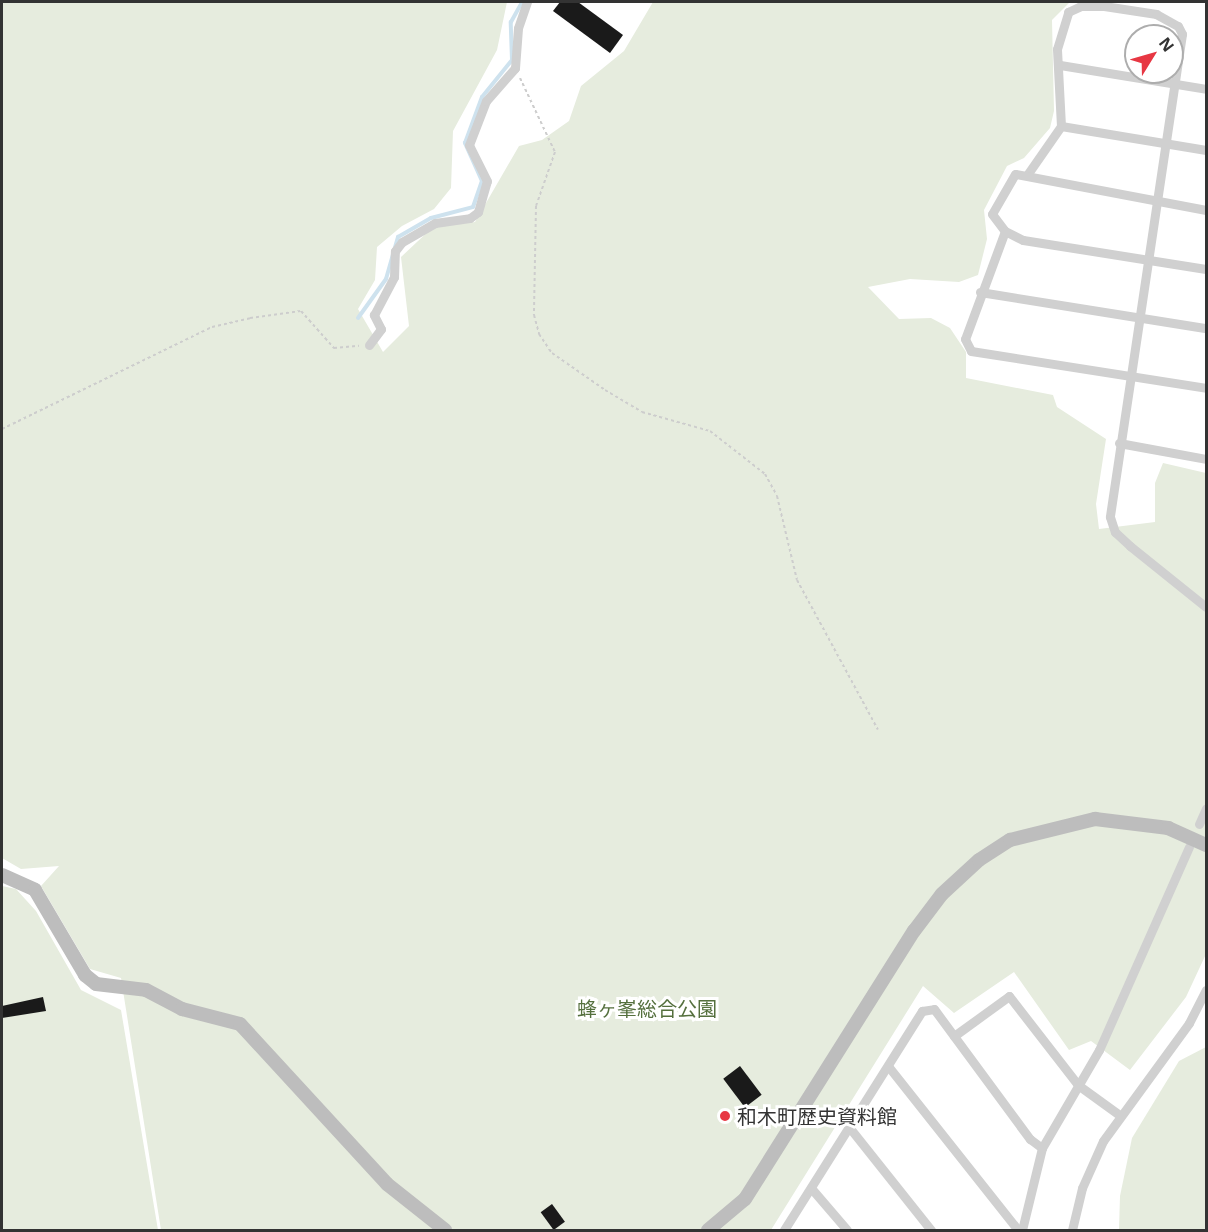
<!DOCTYPE html>
<meta charset="utf-8">
<style>
body{margin:0}
#map{position:relative;width:1208px;height:1232px;overflow:hidden;background:#fff;font-family:"Open Sans","Noto Sans JP",sans-serif}
div>[style]{position:absolute}
[style*='--x']{left:calc(var(--x)*1px);top:calc(var(--y)*1px);width:calc(var(--w)*1px);rotate:calc(var(--a)*1deg)}
.green>*{inset:0;background:#e6ecde}
.stream>*{height:4px;margin:-2px;padding:0 2px;transform-origin:2px;border-radius:2px;background:#cee2ee}
.building>*{inset:0;background:#1a1a1a;transform-origin:0 0}
.path>*{height:2px;margin-top:-1px;transform-origin:0;background:repeating-linear-gradient(90deg,#cdcdcd 0 3px,transparent 0 6px)}
.street>*{height:9px;margin:-4.5px;padding:0 4.5px;transform-origin:4.5px;border-radius:4.5px;background:#d0d0d0}
.secondary>*{height:14px;margin:-7px;padding:0 7px;transform-origin:7px;border-radius:7px;background:#bdbdbd}
.dots>*{width:16px;height:16px;translate:-50% -50%;box-sizing:border-box;border:3px solid #fff;border-radius:50%}
span{translate:-50% -50%;white-space:nowrap;text-align:center;line-height:1.15;-webkit-text-stroke:6px #fff;paint-order:stroke}
.park-label{font-size:20px;color:#55703e}
.poi-label{font-size:20px;color:#333}
.left{translate:0 -50%;text-align:left}
.frame{position:absolute;inset:0;border:3px solid #333;pointer-events:none}
.north{position:absolute;left:1124px;top:24px;width:60px;height:60px;box-sizing:border-box;background:#fff;border:2px solid #adadad;border-radius:50%;rotate:53deg;font-size:16px;font-weight:700;line-height:24px;text-align:center;color:#333}
.north::after{content:'';display:block;margin:auto;width:21px;height:27px;background:#e73743;clip-path:polygon(50% 0,100% 100%,50% 72%,0 100%)}
</style>
<div id="map">
<div class="green">
<div style="clip-path:polygon(2px 2px,507px 2px,497px 50px,453px 131px,451px 188px,434px 209px,402px 226px,377px 247px,375px 280px,358px 309px,383px 352px,409px 326px,401px 257px,433px 227px,475px 222px,519px 146px,542px 140px,569px 121px,581px 86px,624px 51px,653px 2px,1070px 2px,1052px 20px,1054px 111px,1050px 128px,1024px 158px,1007px 166px,984px 210px,987px 239px,978px 275px,959px 282px,910px 279px,868px 287px,899px 319px,931px 318px,950px 328px,966px 352px,966px 378px,1053px 395px,1057px 407px,1106px 439px,1096px 504px,1099px 529px,1155px 522px,1155px 483px,1163px 463px,1206px 473px,1206px 954px,1186px 997px,1130px 1070px,1091px 1041px,1069px 1050px,1014px 972px,954px 1013px,923px 986px,771px 1230px,161px 1230px,121px 978px,90px 969px,41px 886px,59px 866px,21px 869px,2px 858px)"></div>
<div style="clip-path:polygon(2px 886px,16px 889px,36px 911px,81px 990px,121px 1010px,158px 1230px,2px 1230px)"></div>
<div style="clip-path:polygon(1206px 1047px,1206px 1230px,1119px 1230px,1120px 1196px,1132px 1138px,1179px 1061px)"></div>
</div>
<div class="stream">
<div style="--x:358;--y:318;--w:48;--a:-54.3"></div>
<div style="--x:386;--y:279;--w:44;--a:-74.1"></div>
<div style="--x:398;--y:237;--w:38;--a:-30"></div>
<div style="--x:431;--y:218;--w:43;--a:-14.7"></div>
<div style="--x:473;--y:207;--w:28;--a:-71"></div>
<div style="--x:482;--y:181;--w:42;--a:-114.1"></div>
<div style="--x:465;--y:143;--w:49;--a:-69.7"></div>
<div style="--x:482;--y:97;--w:48;--a:-51"></div>
<div style="--x:512;--y:60;--w:38;--a:-92"></div>
<div style="--x:511;--y:22;--w:23;--a:-61"></div>
</div>
<div class="building">
<div style="clip-path:polygon(560px 2px,578px 2px,623px 35px,610px 53px,553px 11px)"></div>
<div style="clip-path:polygon(43px 997px,46px 1011px,2px 1018px,2px 1006px)"></div>
<div style="left:740px;top:1066px;width:36px;height:21px;rotate:53deg"></div>
<div style="left:552px;top:1204px;width:22px;height:14px;rotate:54deg"></div>
</div>
<div class="path">
<div style="--x:520;--y:78;--w:82;--a:64.7"></div>
<div style="--x:555;--y:152;--w:57;--a:109.4"></div>
<div style="--x:536;--y:206;--w:109;--a:91.1"></div>
<div style="--x:534;--y:315;--w:20;--a:75"></div>
<div style="--x:539;--y:334;--w:23;--a:56"></div>
<div style="--x:552;--y:353;--w:65;--a:34.9"></div>
<div style="--x:605;--y:390;--w:43;--a:30.7"></div>
<div style="--x:642;--y:412;--w:71;--a:15.6"></div>
<div style="--x:710;--y:431;--w:70;--a:38"></div>
<div style="--x:765;--y:474;--w:25;--a:61"></div>
<div style="--x:777;--y:496;--w:86;--a:76.6"></div>
<div style="--x:797;--y:580;--w:170;--a:61.6"></div>
<div style="--x:2;--y:429;--w:233;--a:-25.9"></div>
<div style="--x:212;--y:327;--w:39;--a:-13"></div>
<div style="--x:250;--y:318;--w:51;--a:-7.8"></div>
<div style="--x:301;--y:311;--w:50;--a:48.3"></div>
<div style="--x:334;--y:348;--w:25;--a:-5"></div>
</div>
<div class="street">
<div style="--x:1060;--y:65;--w:148;--a:9.3"></div>
<div style="--x:1061;--y:126;--w:147;--a:9.4"></div>
<div style="--x:1027;--y:175;--w:60;--a:-55.2"></div>
<div style="--x:1061;--y:126;--w:77;--a:-93"></div>
<div style="--x:1057;--y:49;--w:39;--a:-73"></div>
<div style="--x:1068;--y:12;--w:14;--a:-25"></div>
<div style="--x:1081;--y:6;--w:23;--a:0"></div>
<div style="--x:1104;--y:6;--w:53;--a:8.7"></div>
<div style="--x:1156;--y:14;--w:25;--a:29"></div>
<div style="--x:1178;--y:26;--w:9;--a:63"></div>
<div style="--x:1182;--y:34;--w:488;--a:98.5"></div>
<div style="--x:1110;--y:517;--w:16;--a:72"></div>
<div style="--x:1115;--y:532;--w:21;--a:43"></div>
<div style="--x:1130;--y:546;--w:97;--a:38.8"></div>
<div style="--x:1206;--y:210;--w:194;--a:-169.3"></div>
<div style="--x:1015;--y:174;--w:46;--a:119.9"></div>
<div style="--x:992;--y:214;--w:21;--a:53"></div>
<div style="--x:1005;--y:231;--w:20;--a:27"></div>
<div style="--x:1023;--y:240;--w:185;--a:9"></div>
<div style="--x:1005;--y:231;--w:115;--a:110.3"></div>
<div style="--x:965;--y:339;--w:13;--a:63"></div>
<div style="--x:971;--y:351;--w:238;--a:8.9"></div>
<div style="--x:980;--y:292;--w:229;--a:9.1"></div>
<div style="--x:369;--y:345;--w:20;--a:-53"></div>
<div style="--x:381;--y:329;--w:16;--a:-117"></div>
<div style="--x:374;--y:315;--w:43;--a:-62.2"></div>
<div style="--x:394;--y:277;--w:26;--a:-88"></div>
<div style="--x:395;--y:251;--w:11;--a:-52"></div>
<div style="--x:402;--y:242;--w:38;--a:-30"></div>
<div style="--x:435;--y:223;--w:35;--a:-8"></div>
<div style="--x:470;--y:218;--w:10;--a:-37"></div>
<div style="--x:478;--y:212;--w:32;--a:-74"></div>
<div style="--x:487;--y:181;--w:40;--a:-116.6"></div>
<div style="--x:469;--y:145;--w:47;--a:-68.9"></div>
<div style="--x:486;--y:101;--w:44;--a:-48.7"></div>
<div style="--x:515;--y:68;--w:40;--a:-85.7"></div>
<div style="--x:518;--y:28;--w:28;--a:-71"></div>
<div style="--x:1119;--y:443;--w:88;--a:10.4"></div>
<div style="--x:1199;--y:824;--w:17;--a:-66"></div>
<div style="--x:954;--y:1036;--w:68;--a:-36"></div>
<div style="--x:1009;--y:996;--w:113;--a:52.2"></div>
<div style="--x:1078;--y:1085;--w:49;--a:35.9"></div>
<div style="--x:888;--y:1066;--w:209;--a:51.6"></div>
<div style="--x:849;--y:1127;--w:132;--a:51.5"></div>
<div style="--x:811;--y:1188;--w:55;--a:49.4"></div>
<div style="--x:784;--y:1230;--w:259;--a:-57.8"></div>
<div style="--x:922;--y:1011;--w:12;--a:-9"></div>
<div style="--x:934;--y:1009;--w:162;--a:53.6"></div>
<div style="--x:1030;--y:1139;--w:15;--a:37"></div>
<div style="--x:1022;--y:1230;--w:84;--a:-76.3"></div>
<div style="--x:1042;--y:1148;--w:113;--a:-59.8"></div>
<div style="--x:1099;--y:1050;--w:222;--a:-66.1"></div>
<div style="--x:1072;--y:1230;--w:43;--a:-76.6"></div>
<div style="--x:1082;--y:1188;--w:51;--a:-65.9"></div>
<div style="--x:1103;--y:1141;--w:146;--a:-53.9"></div>
<div style="--x:1189;--y:1023;--w:37;--a:-63"></div>
</div>
<div class="secondary">
<div style="--x:2;--y:875;--w:36;--a:24"></div>
<div style="--x:35;--y:890;--w:99;--a:59.5"></div>
<div style="--x:85;--y:975;--w:14;--a:39"></div>
<div style="--x:96;--y:984;--w:50;--a:6.8"></div>
<div style="--x:146;--y:990;--w:41;--a:27.8"></div>
<div style="--x:182;--y:1009;--w:60;--a:14.5"></div>
<div style="--x:240;--y:1024;--w:217;--a:47.4"></div>
<div style="--x:387;--y:1184;--w:74;--a:38.4"></div>
<div style="--x:708;--y:1230;--w:48;--a:-40"></div>
<div style="--x:745;--y:1199;--w:317;--a:-57.8"></div>
<div style="--x:914;--y:931;--w:46;--a:-52.9"></div>
<div style="--x:942;--y:894;--w:50;--a:-42.6"></div>
<div style="--x:979;--y:860;--w:37;--a:-33"></div>
<div style="--x:1010;--y:840;--w:88;--a:-13.9"></div>
<div style="--x:1095;--y:819;--w:74;--a:7"></div>
<div style="--x:1168;--y:828;--w:42;--a:24.1"></div>
</div>
<div class="dots">
<div style="left:725px;top:1116px;background:#e73743"></div>
</div>
<div class="park-label">
<span style="left:647px;top:1008px">蜂ヶ峯総合公園</span>
</div>
<div class="poi-label">
<span class="left" style="left:737px;top:1116px">和木町歴史資料館</span>
</div>
<div class="frame"></div>
<div class="north">N</div>
</div>
